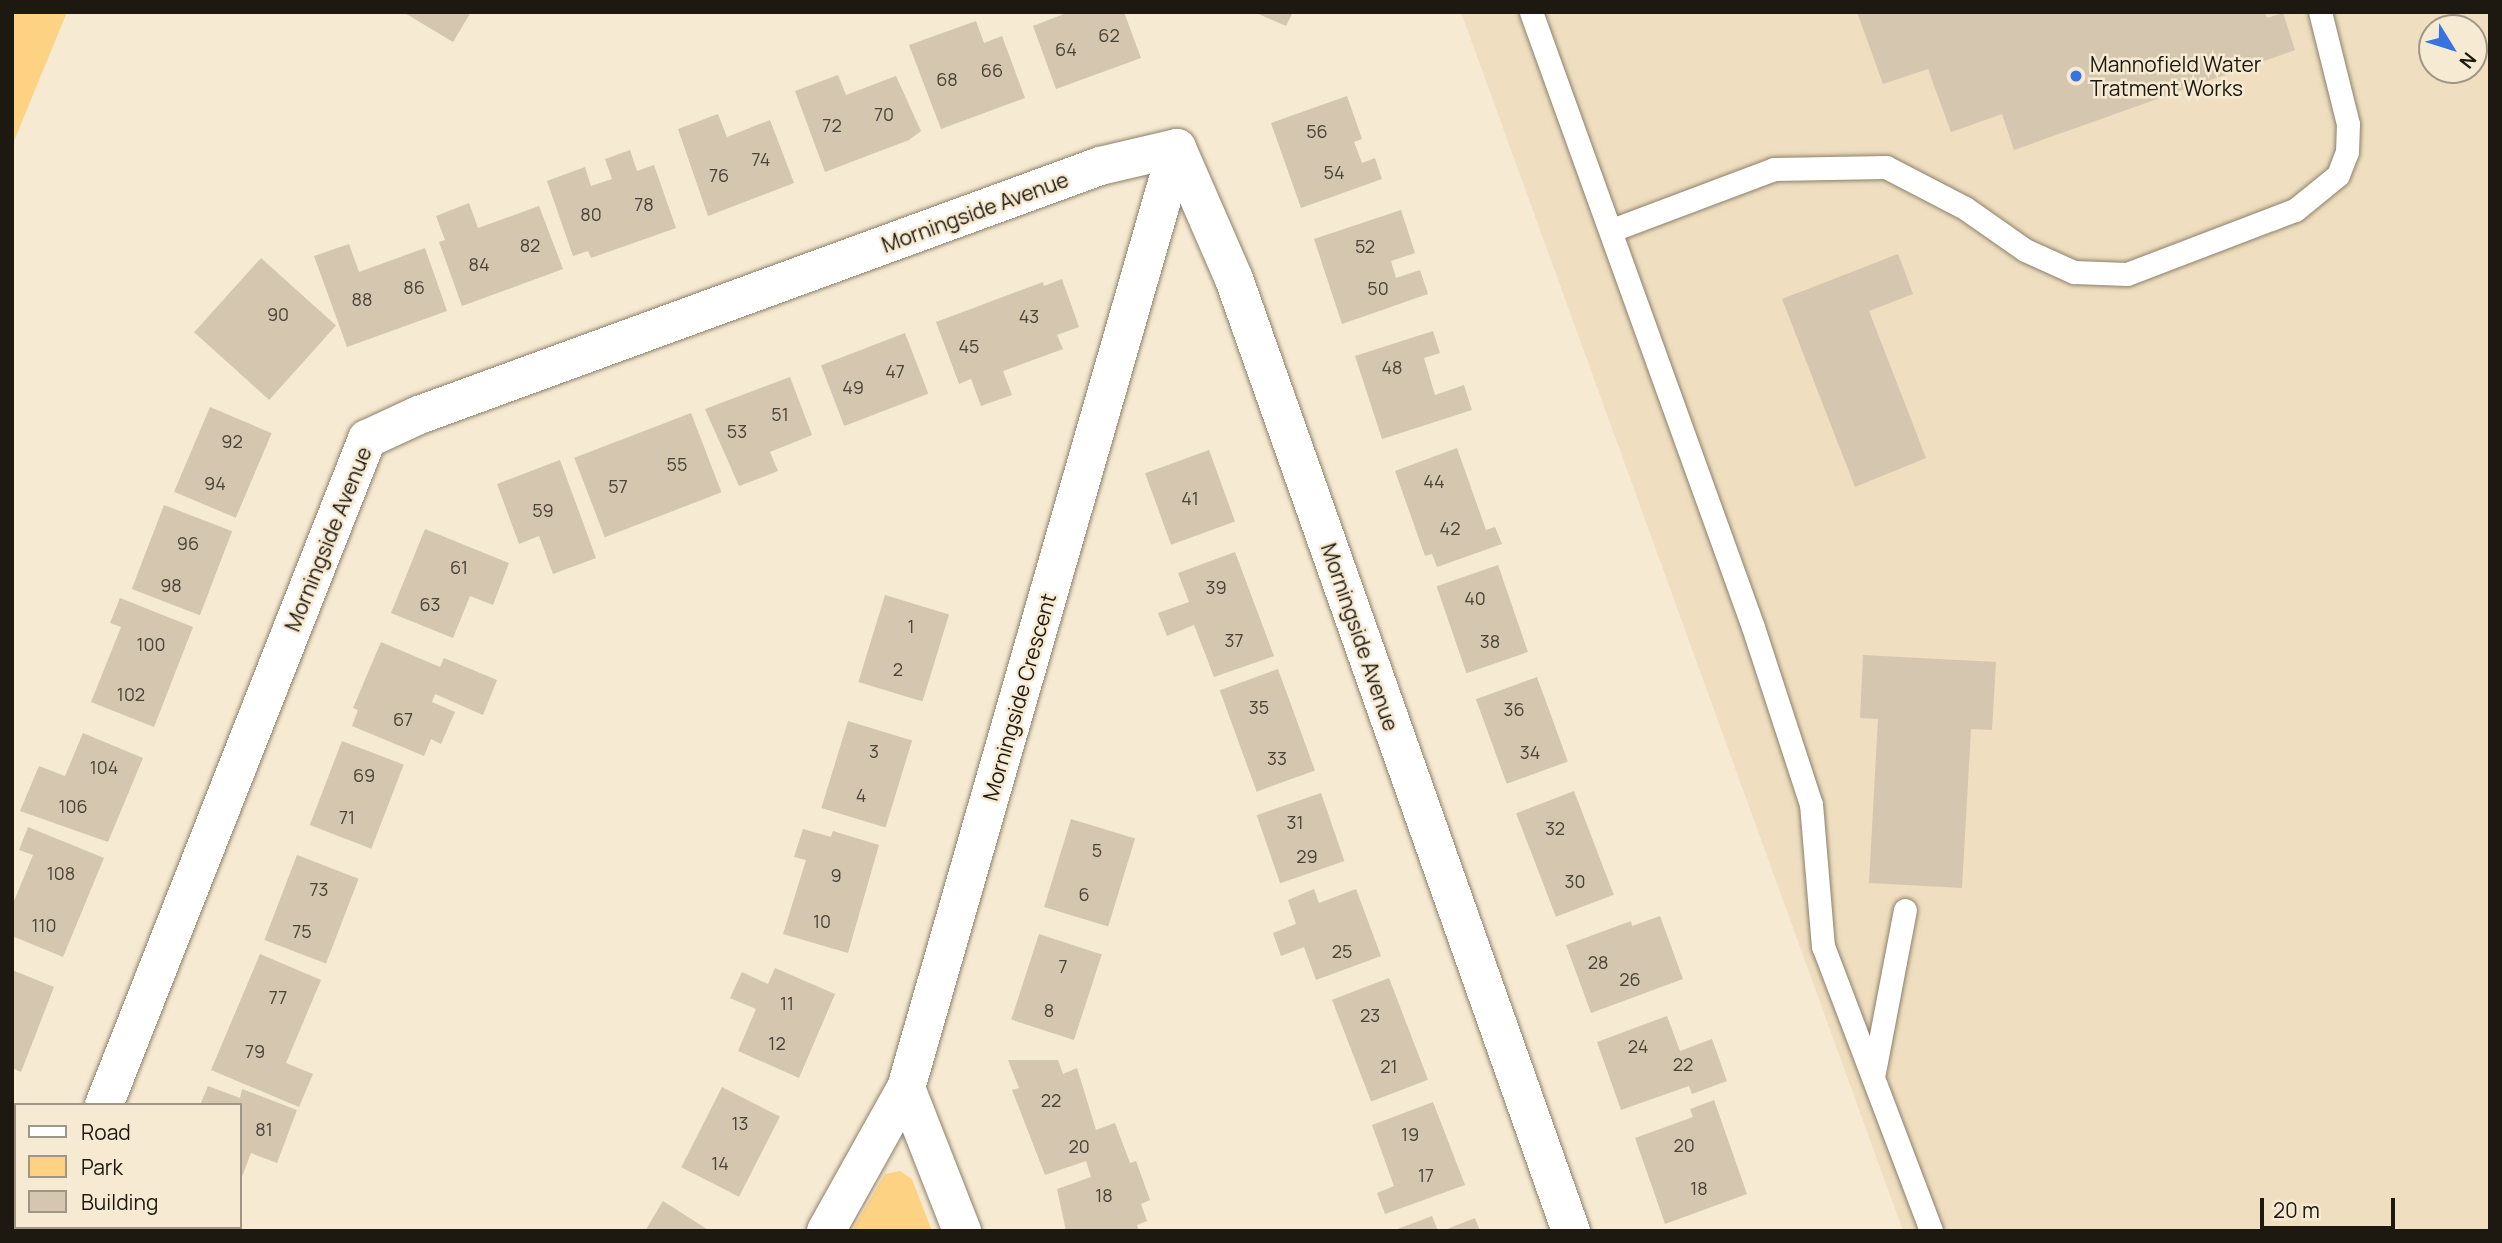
<!DOCTYPE html>
<style>
body{margin:0}
#map{position:relative;width:2502px;height:1243px;overflow:hidden;background:#f7ead2;font-family:Manrope,sans-serif}
div>[style]{position:absolute}
[style*='--x']{left:calc(var(--x)*1px);top:calc(var(--y)*1px);width:calc(var(--w)*1px);rotate:calc(var(--a)*1deg)}
.built>*{inset:0;background:#efdebf}
.green>*{inset:0;background:#fed283}
.building>*{inset:0;background:#d4c6af;transform-origin:0 0}
.roads{filter:drop-shadow(0 0 2px #8c806b) drop-shadow(0 0 2px #8c806b)}
.service>*{height:23px;margin:-11.5px;padding:0 11.5px;transform-origin:11.5px;border-radius:11.5px;background:#fff}
.minor>*{height:38px;margin:-19px;padding:0 19px;transform-origin:19px;border-radius:19px;background:#fff}
.dots>*{width:19px;height:19px;translate:-50% -50%;box-sizing:border-box;border:4px solid #f7ead2;border-radius:50%}
span{translate:-50% -50%;white-space:nowrap;text-align:center;line-height:1.15;-webkit-text-stroke:5px #f7ead2;paint-order:stroke}
.number-label{font-size:18px;color:#4b4438}
.number-label span{-webkit-text-stroke-width:0}
.poi-label{font-size:21px;color:#1d1910}
.left{translate:0 -50%;text-align:left}
.street-label{font-size:21px;color:#1d1910}
.frame{position:absolute;inset:0;border:14px solid #1d1910;pointer-events:none}
.legend{position:absolute;left:14px;top:1103px;width:228px;height:126px;box-sizing:border-box;background:#f7ead2;border:2px solid #a09684;margin:0;padding:9px 12px;list-style:none;font-size:21px;color:#1d1910}
.legend li{display:flex;align-items:center;gap:14px;height:35px}
.legend b{width:35px;border:2px solid #a09684}
.north{position:absolute;left:2418px;top:14px;width:70px;height:70px;box-sizing:border-box;background:#f7ead2;border:2px solid #a09684;border-radius:50%;rotate:128deg;font-size:19px;font-weight:700;line-height:28px;text-align:center;color:#1d1910}
.north::after{content:'';display:block;margin:auto;width:24px;height:32px;background:#3773e1;clip-path:polygon(50% 0,100% 100%,50% 72%,0 100%)}
.scale{position:absolute;left:2260px;top:1198px;width:135px;height:32px;box-sizing:border-box;border:4px solid #1d1910;border-top:0;padding-left:9px;font-size:21px;line-height:24px;white-space:nowrap;color:#1d1910;-webkit-text-stroke:5px #f7ead2;paint-order:stroke}
</style>
<div id="map">
<div class="built">
<div style="clip-path:polygon(evenodd,1461px 12px,2490px 12px,2490px 1231px,1903px 1231px,1461px 12px,2432px 28px,2474px 28px,2474px 70px,2432px 70px,2432px 28px)"></div>
</div>
<div class="green">
<div style="clip-path:polygon(12px 12px,67px 12px,12px 146px)"></div>
<div style="clip-path:polygon(900px 1171px,912px 1179px,932px 1231px,852px 1231px,885px 1174px)"></div>
</div>
<div class="building">
<div style="clip-path:polygon(403px 12px,471px 12px,453px 42px)"></div>
<div style="clip-path:polygon(1069px 12px,1124px 12px,1141px 58px,1056px 89px,1033px 26px)"></div>
<div style="clip-path:polygon(1254px 12px,1293px 12px,1286px 26px)"></div>
<div style="clip-path:polygon(1857px 12px,2265px 12px,2267px 18px,2283px 13px,2295px 50px,2014px 150px,2002px 114px,1951px 132px,1928px 69px,1883px 84px)"></div>
<div style="clip-path:polygon(976px 21px,984px 43px,1002px 36px,1025px 98px,941px 129px,909px 45px)"></div>
<div style="clip-path:polygon(838px 75px,846px 95px,896px 76px,921px 131px,909px 140px,825px 172px,795px 91px)"></div>
<div style="clip-path:polygon(1347px 96px,1362px 139px,1354px 142px,1362px 163px,1375px 158px,1382px 179px,1301px 208px,1271px 123px)"></div>
<div style="clip-path:polygon(718px 114px,727px 137px,770px 120px,794px 183px,708px 216px,678px 129px)"></div>
<div style="clip-path:polygon(630px 150px,637px 171px,654px 165px,676px 228px,591px 258px,588px 251px,573px 256px,547px 181px,585px 167px,591px 186px,612px 179px,605px 159px)"></div>
<div style="clip-path:polygon(469px 203px,478px 228px,539px 206px,563px 269px,462px 306px,439px 242px,445px 240px,436px 216px)"></div>
<div style="clip-path:polygon(1401px 210px,1415px 253px,1391px 261px,1396px 278px,1420px 270px,1428px 294px,1342px 324px,1314px 239px)"></div>
<div style="clip-path:polygon(349px 244px,359px 272px,425px 248px,447px 311px,347px 347px,314px 256px)"></div>
<div style="clip-path:polygon(1898px 254px,1913px 294px,1869px 311px,1926px 458px,1855px 487px,1782px 299px)"></div>
<div style="left:261px;top:258px;width:101px;height:100px;rotate:42deg"></div>
<div style="clip-path:polygon(1062px 279px,1079px 327px,1057px 335px,1063px 349px,1003px 371px,1012px 395px,981px 406px,971px 379px,959px 384px,936px 322px,1043px 282px,1044px 286px)"></div>
<div style="clip-path:polygon(1433px 331px,1440px 353px,1424px 358px,1435px 395px,1464px 385px,1472px 410px,1382px 439px,1355px 356px)"></div>
<div style="left:905px;top:333px;width:65px;height:90px;rotate:69deg"></div>
<div style="clip-path:polygon(790px 377px,812px 435px,770px 452px,778px 471px,739px 486px,705px 409px)"></div>
<div style="left:210px;top:407px;width:67px;height:92px;rotate:23deg"></div>
<div style="left:691px;top:413px;width:85px;height:125px;rotate:69deg"></div>
<div style="clip-path:polygon(1457px 448px,1486px 530px,1495px 527px,1502px 544px,1437px 567px,1432px 554px,1425px 556px,1395px 471px)"></div>
<div style="left:1209px;top:450px;width:76px;height:68px;rotate:70deg"></div>
<div style="clip-path:polygon(560px 460px,596px 558px,553px 574px,539px 536px,519px 544px,497px 484px)"></div>
<div style="left:164px;top:505px;width:73px;height:90px;rotate:21deg"></div>
<div style="clip-path:polygon(425px 529px,509px 563px,493px 605px,470px 596px,453px 638px,391px 613px)"></div>
<div style="clip-path:polygon(1235px 552px,1274px 656px,1214px 677px,1194px 625px,1167px 636px,1158px 613px,1189px 602px,1178px 573px)"></div>
<div style="left:1498px;top:565px;width:92px;height:65px;rotate:71deg"></div>
<div style="left:885px;top:595px;width:67px;height:91px;rotate:17deg"></div>
<div style="clip-path:polygon(120px 598px,193px 627px,154px 727px,91px 702px,121px 627px,110px 623px)"></div>
<div style="clip-path:polygon(381px 642px,440px 667px,444px 658px,497px 680px,483px 715px,435px 694px,432px 702px,455px 712px,441px 744px,431px 739px,424px 756px,352px 726px,358px 710px,353px 708px)"></div>
<div style="clip-path:polygon(1863px 655px,1996px 662px,1992px 730px,1971px 729px,1962px 888px,1869px 883px,1878px 719px,1860px 718px)"></div>
<div style="left:1278px;top:669px;width:108px;height:62px;rotate:70deg"></div>
<div style="left:1537px;top:677px;width:90px;height:65px;rotate:70deg"></div>
<div style="left:848px;top:721px;width:67px;height:91px;rotate:17deg"></div>
<div style="clip-path:polygon(83px 733px,143px 758px,108px 842px,20px 811px,39px 766px,65px 776px)"></div>
<div style="left:342px;top:741px;width:66px;height:90px;rotate:21deg"></div>
<div style="left:1574px;top:791px;width:111px;height:62px;rotate:69deg"></div>
<div style="left:1321px;top:793px;width:72px;height:68px;rotate:71deg"></div>
<div style="left:1071px;top:819px;width:67px;height:92px;rotate:17deg"></div>
<div style="clip-path:polygon(28px 827px,104px 858px,63px 957px,12px 936px,12px 906px,33px 855px,19px 850px)"></div>
<div style="clip-path:polygon(803px 829px,831px 837px,833px 831px,879px 845px,848px 953px,783px 934px,806px 860px,794px 857px)"></div>
<div style="left:297px;top:855px;width:66px;height:91px;rotate:21deg"></div>
<div style="clip-path:polygon(1314px 889px,1319px 903px,1356px 889px,1381px 956px,1316px 980px,1304px 947px,1281px 956px,1273px 933px,1296px 924px,1288px 900px)"></div>
<div style="clip-path:polygon(1660px 916px,1683px 979px,1591px 1013px,1566px 945px,1631px 921px,1632px 926px)"></div>
<div style="left:1039px;top:934px;width:66px;height:90px;rotate:18deg"></div>
<div style="clip-path:polygon(260px 954px,321px 980px,286px 1063px,313px 1074px,299px 1107px,211px 1070px)"></div>
<div style="clip-path:polygon(775px 968px,835px 994px,799px 1078px,738px 1051px,756px 1009px,730px 998px,742px 972px,768px 984px)"></div>
<div style="clip-path:polygon(12px 970px,54px 987px,21px 1072px,12px 1068px)"></div>
<div style="left:1389px;top:978px;width:109px;height:61px;rotate:69deg"></div>
<div style="clip-path:polygon(1667px 1016px,1680px 1051px,1712px 1039px,1727px 1081px,1692px 1094px,1689px 1086px,1621px 1110px,1597px 1042px)"></div>
<div style="clip-path:polygon(1008px 1060px,1058px 1060px,1063px 1074px,1077px 1068px,1096px 1130px,1115px 1123px,1130px 1163px,1136px 1161px,1150px 1200px,1141px 1204px,1147px 1221px,1137px 1225px,1139px 1231px,1066px 1231px,1057px 1189px,1091px 1177px,1086px 1161px,1045px 1175px,1012px 1090px,1019px 1088px)"></div>
<div style="clip-path:polygon(208px 1086px,240px 1098px,242px 1089px,297px 1110px,277px 1163px,251px 1153px,240px 1182px,240px 1105px,200px 1105px)"></div>
<div style="left:722px;top:1087px;width:65px;height:90px;rotate:27deg"></div>
<div style="clip-path:polygon(1714px 1100px,1747px 1194px,1665px 1224px,1635px 1138px,1693px 1117px,1690px 1109px)"></div>
<div style="clip-path:polygon(1433px 1102px,1465px 1185px,1385px 1214px,1377px 1193px,1394px 1186px,1372px 1125px)"></div>
<div style="clip-path:polygon(663px 1201px,710px 1231px,645px 1231px)"></div>
<div style="clip-path:polygon(1432px 1216px,1438px 1231px,1395px 1231px,1395px 1230px)"></div>
<div style="clip-path:polygon(1475px 1218px,1480px 1231px,1442px 1231px)"></div>
<div style="clip-path:polygon(152px 1227px,223px 1227px,151px 1231px)"></div>
</div>
<div class="roads">
<div class="service">
<div style="--x:1531;--y:12;--w:654;--a:70.15"></div>
<div style="--x:1753;--y:627;--w:186;--a:71.9"></div>
<div style="--x:1811;--y:804;--w:143;--a:85.2"></div>
<div style="--x:1823;--y:946;--w:305;--a:69.2"></div>
<div style="--x:1612;--y:230;--w:173;--a:-20.6"></div>
<div style="--x:1774;--y:169;--w:112;--a:-1"></div>
<div style="--x:1886;--y:167;--w:89;--a:27.4"></div>
<div style="--x:1965;--y:208;--w:73;--a:35"></div>
<div style="--x:2025;--y:250;--w:54;--a:24.2"></div>
<div style="--x:2074;--y:272;--w:53;--a:2.2"></div>
<div style="--x:2127;--y:274;--w:180;--a:-20.9"></div>
<div style="--x:2295;--y:210;--w:55;--a:-39.1"></div>
<div style="--x:2338;--y:175;--w:25;--a:-69"></div>
<div style="--x:2347;--y:152;--w:28;--a:-88"></div>
<div style="--x:2348;--y:124;--w:115;--a:-104"></div>
<div style="--x:1874;--y:1072;--w:165;--a:-79.2"></div>
</div>
<div class="minor">
<div style="--x:906;--y:1088;--w:154;--a:68.6"></div>
<div style="--x:104;--y:1105;--w:716;--a:-68.45"></div>
<div style="--x:367;--y:439;--w:57;--a:-24.8"></div>
<div style="--x:419;--y:415;--w:725;--a:-20.08"></div>
<div style="--x:1100;--y:166;--w:79;--a:-13.2"></div>
<div style="--x:1177;--y:148;--w:143;--a:66.5"></div>
<div style="--x:1234;--y:279;--w:1010;--a:70.51"></div>
<div style="--x:55;--y:1231;--w:4;--a:-76"></div>
<div style="--x:826;--y:1231;--w:164;--a:-60.8"></div>
<div style="--x:906;--y:1088;--w:978;--a:-73.92"></div>
</div>
</div>
<div class="dots">
<div style="left:2076px;top:76px;background:#3773e1"></div>
</div>
<div class="number-label">
<span style="left:1109px;top:35px">62</span>
<span style="left:1066px;top:49px">64</span>
<span style="left:992px;top:70px">66</span>
<span style="left:947px;top:79px">68</span>
<span style="left:884px;top:114px">70</span>
<span style="left:832px;top:125px">72</span>
<span style="left:1317px;top:131px">56</span>
<span style="left:761px;top:159px">74</span>
<span style="left:1334px;top:172px">54</span>
<span style="left:719px;top:175px">76</span>
<span style="left:644px;top:204px">78</span>
<span style="left:591px;top:214px">80</span>
<span style="left:530px;top:245px">82</span>
<span style="left:1365px;top:246px">52</span>
<span style="left:479px;top:264px">84</span>
<span style="left:414px;top:287px">86</span>
<span style="left:1378px;top:288px">50</span>
<span style="left:362px;top:299px">88</span>
<span style="left:278px;top:314px">90</span>
<span style="left:1029px;top:316px">43</span>
<span style="left:969px;top:346px">45</span>
<span style="left:1392px;top:367px">48</span>
<span style="left:895px;top:371px">47</span>
<span style="left:853px;top:387px">49</span>
<span style="left:780px;top:414px">51</span>
<span style="left:737px;top:431px">53</span>
<span style="left:232px;top:441px">92</span>
<span style="left:677px;top:464px">55</span>
<span style="left:1434px;top:481px">44</span>
<span style="left:215px;top:483px">94</span>
<span style="left:618px;top:486px">57</span>
<span style="left:1190px;top:498px">41</span>
<span style="left:543px;top:510px">59</span>
<span style="left:1450px;top:528px">42</span>
<span style="left:188px;top:543px">96</span>
<span style="left:459px;top:567px">61</span>
<span style="left:171px;top:585px">98</span>
<span style="left:1216px;top:587px">39</span>
<span style="left:1475px;top:598px">40</span>
<span style="left:430px;top:604px">63</span>
<span style="left:911px;top:626px">1</span>
<span style="left:1234px;top:640px">37</span>
<span style="left:1490px;top:641px">38</span>
<span style="left:151px;top:644px">100</span>
<span style="left:898px;top:669px">2</span>
<span style="left:131px;top:694px">102</span>
<span style="left:1259px;top:707px">35</span>
<span style="left:1514px;top:709px">36</span>
<span style="left:403px;top:719px">67</span>
<span style="left:874px;top:751px">3</span>
<span style="left:1530px;top:752px">34</span>
<span style="left:1277px;top:758px">33</span>
<span style="left:104px;top:767px">104</span>
<span style="left:364px;top:775px">69</span>
<span style="left:861px;top:795px">4</span>
<span style="left:73px;top:806px">106</span>
<span style="left:347px;top:817px">71</span>
<span style="left:1295px;top:822px">31</span>
<span style="left:1555px;top:828px">32</span>
<span style="left:1097px;top:850px">5</span>
<span style="left:1307px;top:856px">29</span>
<span style="left:61px;top:873px">108</span>
<span style="left:836px;top:875px">9</span>
<span style="left:1575px;top:881px">30</span>
<span style="left:319px;top:889px">73</span>
<span style="left:1084px;top:894px">6</span>
<span style="left:822px;top:921px">10</span>
<span style="left:44px;top:925px">110</span>
<span style="left:302px;top:931px">75</span>
<span style="left:1342px;top:951px">25</span>
<span style="left:1598px;top:962px">28</span>
<span style="left:1063px;top:966px">7</span>
<span style="left:1630px;top:979px">26</span>
<span style="left:278px;top:997px">77</span>
<span style="left:787px;top:1003px">11</span>
<span style="left:1049px;top:1010px">8</span>
<span style="left:1370px;top:1015px">23</span>
<span style="left:777px;top:1043px">12</span>
<span style="left:1638px;top:1046px">24</span>
<span style="left:255px;top:1051px">79</span>
<span style="left:1683px;top:1064px">22</span>
<span style="left:1389px;top:1066px">21</span>
<span style="left:1051px;top:1100px">22</span>
<span style="left:740px;top:1123px">13</span>
<span style="left:264px;top:1129px">81</span>
<span style="left:1410px;top:1134px">19</span>
<span style="left:1684px;top:1145px">20</span>
<span style="left:1079px;top:1146px">20</span>
<span style="left:720px;top:1163px">14</span>
<span style="left:1426px;top:1175px">17</span>
<span style="left:1699px;top:1188px">18</span>
<span style="left:1104px;top:1195px">18</span>
</div>
<div class="poi-label">
<span class="left" style="left:2090px;top:76px">Mannofield Water<br>Tratment Works</span>
</div>
<div class="street-label">
<span style="left:975px;top:212px;rotate:-20deg">Morningside Avenue</span>
<span style="left:328px;top:539px;rotate:-68deg">Morningside Avenue</span>
<span style="left:1360px;top:637px;rotate:71deg">Morningside Avenue</span>
<span style="left:1019px;top:697px;rotate:-74deg">Morningside Crescent</span>
</div>
<div class="frame"></div>
<ul class="legend">
<li><b style="height:9px;background:#fff"></b>Road</li>
<li><b style="height:19px;background:#fed283"></b>Park</li>
<li><b style="height:19px;background:#d4c6af"></b>Building</li>
</ul>
<div class="north">N</div>
<div class="scale">20 m</div>
</div>
